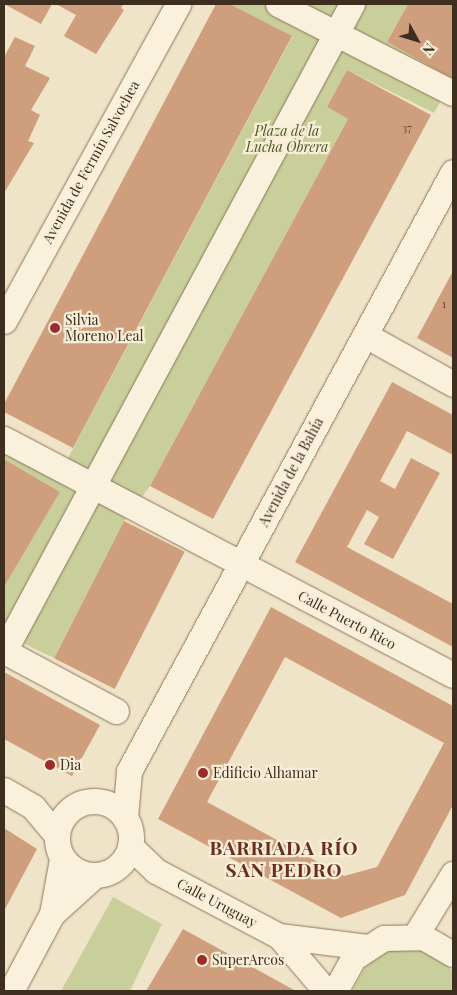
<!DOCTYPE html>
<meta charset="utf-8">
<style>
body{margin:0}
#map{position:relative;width:457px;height:995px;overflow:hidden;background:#f0e4c8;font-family:"Playfair Display",serif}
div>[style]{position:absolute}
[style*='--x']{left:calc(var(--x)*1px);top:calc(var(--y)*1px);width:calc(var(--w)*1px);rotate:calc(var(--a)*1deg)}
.green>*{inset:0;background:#c9cf9b}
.building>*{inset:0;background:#cf9f7d;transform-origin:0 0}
.roads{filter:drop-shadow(0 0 1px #8d765c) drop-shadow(0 0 1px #8d765c)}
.minor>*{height:25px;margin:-12.5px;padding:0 12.5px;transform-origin:12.5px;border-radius:12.5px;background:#faf1dc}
.minor>.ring{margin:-12.5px;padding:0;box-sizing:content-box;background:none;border:25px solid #faf1dc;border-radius:50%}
.dots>*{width:14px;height:14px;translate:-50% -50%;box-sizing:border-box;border:2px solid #f7eed8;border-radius:50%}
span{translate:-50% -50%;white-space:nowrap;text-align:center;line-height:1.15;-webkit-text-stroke:4.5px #f7eed8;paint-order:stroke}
.number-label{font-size:11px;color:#624a37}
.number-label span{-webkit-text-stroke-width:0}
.park-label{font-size:14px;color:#4d5a26;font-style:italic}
.street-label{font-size:14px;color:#3d2e20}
.poi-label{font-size:14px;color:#3d2e20}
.left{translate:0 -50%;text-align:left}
.district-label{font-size:19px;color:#6b2e1e;font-weight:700;letter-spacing:1px}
.frame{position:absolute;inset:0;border:5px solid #3d2e20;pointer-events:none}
.north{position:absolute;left:392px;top:15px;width:50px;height:50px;-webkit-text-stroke:4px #f7eed8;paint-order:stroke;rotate:129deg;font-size:14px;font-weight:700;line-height:20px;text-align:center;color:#3d2e20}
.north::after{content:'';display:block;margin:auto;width:18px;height:22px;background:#3d2e20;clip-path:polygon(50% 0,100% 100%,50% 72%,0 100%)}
</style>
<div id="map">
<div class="green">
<div style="clip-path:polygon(230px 4px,408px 4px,387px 42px,453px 79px,434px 113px,347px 70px,327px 107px,348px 119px,150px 486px,124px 521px,54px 658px,4px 634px,4px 587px,60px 492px,4px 459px,4px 427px,67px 460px,292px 37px)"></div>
<div style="clip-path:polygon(113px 897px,162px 924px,130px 991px,61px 991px)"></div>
<div style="clip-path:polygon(397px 949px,420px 949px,444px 962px,453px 972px,453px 991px,352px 991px,365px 967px,380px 955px)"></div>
</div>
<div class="building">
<div style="clip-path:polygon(4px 4px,52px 4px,41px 24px)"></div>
<div style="clip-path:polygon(56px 4px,123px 4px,121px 8px,124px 10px,96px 54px,64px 36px,76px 15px)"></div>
<div style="clip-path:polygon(216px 4px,230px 4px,292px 36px,73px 448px,4px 412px,4px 404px)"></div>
<div style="clip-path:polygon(408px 4px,453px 4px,453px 79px,387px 42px)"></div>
<div style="clip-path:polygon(15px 37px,35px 46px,25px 66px,50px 78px,31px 110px,40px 115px,28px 141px,34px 143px,4px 193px,4px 57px)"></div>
<div style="clip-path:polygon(347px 70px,431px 115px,213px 519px,150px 486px,348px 119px,327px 107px)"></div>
<div style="clip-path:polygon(453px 271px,453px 358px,417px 338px)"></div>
<div style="clip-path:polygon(392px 382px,453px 415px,453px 455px,407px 431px,380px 481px,395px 489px,411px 458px,440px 473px,393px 559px,364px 544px,379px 517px,367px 510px,347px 547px,453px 604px,453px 647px,295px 562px)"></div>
<div style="clip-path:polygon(4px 459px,60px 492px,4px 587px)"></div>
<div style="left:124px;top:521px;width:68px;height:154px;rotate:27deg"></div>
<div style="clip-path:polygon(evenodd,271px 607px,453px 706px,453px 805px,405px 895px,341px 918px,158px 819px,271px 607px,285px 657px,444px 743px,377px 867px,344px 876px,207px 802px,285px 657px)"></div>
<div style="clip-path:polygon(4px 672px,100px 725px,72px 776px,4px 739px)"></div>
<div style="clip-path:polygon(4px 828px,37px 849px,4px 911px)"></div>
<div style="clip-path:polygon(183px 929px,296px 991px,146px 991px)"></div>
</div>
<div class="roads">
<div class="minor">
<div style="--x:278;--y:4;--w:196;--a:27"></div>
<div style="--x:4;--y:321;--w:362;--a:-61.2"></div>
<div style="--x:365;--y:335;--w:101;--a:29.1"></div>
<div style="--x:4;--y:439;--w:507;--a:27.73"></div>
<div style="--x:4;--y:651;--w:735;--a:-61.73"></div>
<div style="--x:4;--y:651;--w:127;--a:28.2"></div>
<div style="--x:4;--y:790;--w:34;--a:30"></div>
<div style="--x:33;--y:807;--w:35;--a:50"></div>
<div class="ring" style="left:57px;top:801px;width:49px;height:49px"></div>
<div style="--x:125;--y:818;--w:47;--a:-85.1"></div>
<div style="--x:129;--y:771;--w:681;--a:-61.59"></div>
<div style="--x:130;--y:846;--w:36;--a:44"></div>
<div style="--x:156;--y:871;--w:139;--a:27.9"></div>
<div style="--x:279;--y:936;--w:72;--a:49.5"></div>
<div style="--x:52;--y:914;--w:57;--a:-42.1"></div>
<div style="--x:279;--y:936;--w:89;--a:7.1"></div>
<div style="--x:415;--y:936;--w:73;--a:-58.5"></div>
<div style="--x:11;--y:991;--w:87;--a:-62"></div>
<div style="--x:52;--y:914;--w:56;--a:-79.7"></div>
<div style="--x:335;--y:991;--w:38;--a:-61"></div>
<div style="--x:353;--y:958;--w:37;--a:-33"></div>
<div style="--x:384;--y:938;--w:39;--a:-1"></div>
<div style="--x:423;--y:937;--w:34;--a:30"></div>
</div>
</div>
<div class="dots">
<div style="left:55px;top:328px;background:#9e2a2b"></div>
<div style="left:50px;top:765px;background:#9e2a2b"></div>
<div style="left:203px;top:773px;background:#9e2a2b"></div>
<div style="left:202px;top:960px;background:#9e2a2b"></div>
</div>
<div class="number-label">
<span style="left:407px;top:128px">37</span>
<span style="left:444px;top:304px">1</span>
</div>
<div class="park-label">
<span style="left:287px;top:139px">Plaza de la<br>Lucha Obrera</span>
</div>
<div class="street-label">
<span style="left:91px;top:162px;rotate:-61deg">Avenida de Fermín Salvochea</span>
<span style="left:291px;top:472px;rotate:-62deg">Avenida de la Bahía</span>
<span style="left:347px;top:620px;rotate:28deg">Calle Puerto Rico</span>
<span style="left:217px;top:903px;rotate:28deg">Calle Uruguay</span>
</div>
<div class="poi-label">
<span class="left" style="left:65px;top:328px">Silvia<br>Moreno Leal</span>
<span class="left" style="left:60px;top:765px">Dia</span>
<span class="left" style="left:213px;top:773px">Edificio Alhamar</span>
<span class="left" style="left:212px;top:960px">SuperArcos</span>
</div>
<div class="district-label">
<span style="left:284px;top:859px">BARRIADA RÍO<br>SAN PEDRO</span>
</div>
<div class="frame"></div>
<div class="north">N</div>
</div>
